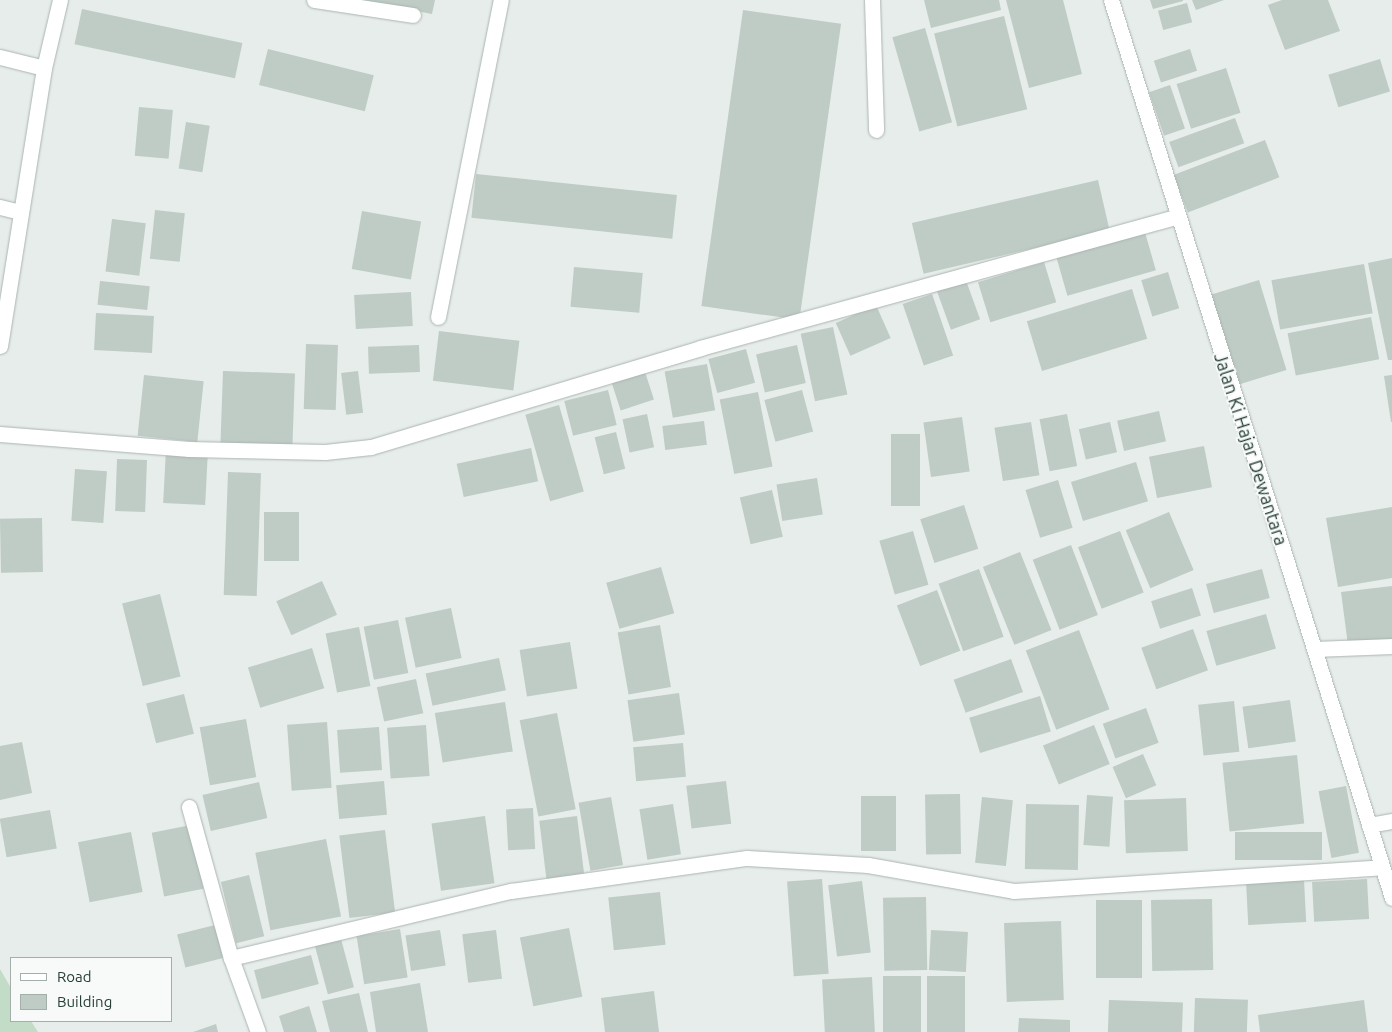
<!DOCTYPE html>
<style>
body{margin:0}
#map{position:relative;width:1392px;height:1032px;overflow:hidden;background:#e7edea;font-family:Ubuntu,sans-serif}
div>[style]{position:absolute}
[style*='--x']{left:calc(var(--x)*1px);top:calc(var(--y)*1px);width:calc(var(--w)*1px);rotate:calc(var(--a)*1deg)}
.green>*{inset:0;background:#c2dcc7}
.building>*{inset:0;background:#bfcbc5;transform-origin:0 0}
.roads{filter:drop-shadow(0 0 1px #aab5b0) drop-shadow(0 0 1px #aab5b0)}
.lane>*{height:15px;margin:-7.5px;padding:0 7.5px;transform-origin:7.5px;border-radius:7.5px;background:#fff}
.street>*{height:15px;margin:-7.5px;padding:0 7.5px;transform-origin:7.5px;border-radius:7.5px;background:#fff}
.secondary>*{height:15px;margin:-7.5px;padding:0 7.5px;transform-origin:7.5px;border-radius:7.5px;background:#fff}
span{translate:-50% -50%;white-space:nowrap;text-align:center;line-height:1.15;-webkit-text-stroke:4px #f7faf8;paint-order:stroke}
.street-label{font-size:18px;color:#273e36}
.legend{position:absolute;left:10px;top:957px;width:162px;height:65px;box-sizing:border-box;background:#f7faf8;border:1px solid #a4afaa;margin:0;padding:6px 9px;list-style:none;font-size:15px;color:#273e36}
.legend li{display:flex;align-items:center;gap:10px;height:25px}
.legend b{width:25px;border:1px solid #a4afaa}
</style>
<div id="map">
<div class="green">
<div style="clip-path:polygon(0 969px,11px 988px,11px 1021px,31px 1021px,38px 1032px,0 1032px)"></div>
</div>
<div class="building">
<div style="clip-path:polygon(359px 0,435px 0,432px 14px)"></div>
<div style="clip-path:polygon(924px 0,999px 0,1001px 10px,931px 28px)"></div>
<div style="clip-path:polygon(1006px 0,1063px 0,1082px 74px,1029px 88px)"></div>
<div style="clip-path:polygon(1150px 0,1183px 0,1183px 1px,1153px 9px)"></div>
<div style="clip-path:polygon(1192px 0,1224px 0,1196px 10px)"></div>
<div style="clip-path:polygon(1282px 0,1328px 0,1340px 31px,1285px 50px,1268px 5px)"></div>
<div style="left:1187px;top:3px;width:20px;height:30px;rotate:75deg"></div>
<div style="left:82px;top:9px;width:164px;height:36px;rotate:12deg"></div>
<div style="left:743px;top:10px;width:99px;height:299px;rotate:8deg"></div>
<div style="left:1004px;top:16px;width:96px;height:72px;rotate:76deg"></div>
<div style="left:925px;top:28px;width:98px;height:34px;rotate:74deg"></div>
<div style="left:268px;top:49px;width:109px;height:37px;rotate:14deg"></div>
<div style="left:1190px;top:49px;width:23px;height:38px;rotate:72deg"></div>
<div style="left:1380px;top:59px;width:34px;height:54px;rotate:73deg"></div>
<div style="left:1226px;top:68px;width:47px;height:52px;rotate:72deg"></div>
<div style="left:1170px;top:85px;width:46px;height:22px;rotate:71deg"></div>
<div style="left:139px;top:107px;width:34px;height:49px;rotate:5deg"></div>
<div style="left:1235px;top:118px;width:27px;height:70px;rotate:70deg"></div>
<div style="left:186px;top:122px;width:24px;height:47px;rotate:9deg"></div>
<div style="left:1265px;top:140px;width:40px;height:98px;rotate:69deg"></div>
<div style="left:476px;top:174px;width:202px;height:44px;rotate:6deg"></div>
<div style="left:1098px;top:180px;width:52px;height:191px;rotate:77deg"></div>
<div style="left:155px;top:210px;width:30px;height:49px;rotate:6deg"></div>
<div style="left:362px;top:211px;width:60px;height:59px;rotate:10deg"></div>
<div style="left:112px;top:219px;width:34px;height:53px;rotate:7deg"></div>
<div style="left:1144px;top:229px;width:43px;height:92px;rotate:74deg"></div>
<div style="clip-path:polygon(1392px 258px,1392px 360px,1388px 360px,1368px 263px)"></div>
<div style="left:1044px;top:262px;width:42px;height:69px;rotate:73deg"></div>
<div style="left:1364px;top:264px;width:50px;height:94px;rotate:80deg"></div>
<div style="left:574px;top:267px;width:69px;height:40px;rotate:5deg"></div>
<div style="left:1168px;top:272px;width:38px;height:28px;rotate:73deg"></div>
<div style="left:964px;top:275px;width:47px;height:31px;rotate:70deg"></div>
<div style="left:1259px;top:280px;width:94px;height:54px;rotate:73deg"></div>
<div style="left:100px;top:281px;width:50px;height:24px;rotate:6deg"></div>
<div style="left:1132px;top:289px;width:52px;height:110px;rotate:73deg"></div>
<div style="left:411px;top:292px;width:34px;height:57px;rotate:87deg"></div>
<div style="left:932px;top:294px;width:65px;height:31px;rotate:71deg"></div>
<div style="left:876px;top:305px;width:36px;height:44px;rotate:66deg"></div>
<div style="left:96px;top:313px;width:58px;height:37px;rotate:3deg"></div>
<div style="left:1371px;top:317px;width:43px;height:85px;rotate:79deg"></div>
<div style="left:833px;top:327px;width:69px;height:33px;rotate:78deg"></div>
<div style="left:439px;top:331px;width:81px;height:50px;rotate:7deg"></div>
<div style="left:306px;top:344px;width:32px;height:65px;rotate:2deg"></div>
<div style="left:419px;top:345px;width:27px;height:51px;rotate:88deg"></div>
<div style="left:797px;top:345px;width:39px;height:42px;rotate:77deg"></div>
<div style="left:746px;top:349px;width:35px;height:39px;rotate:75deg"></div>
<div style="left:707px;top:364px;width:47px;height:43px;rotate:80deg"></div>
<div style="left:223px;top:371px;width:72px;height:73px;rotate:2deg"></div>
<div style="left:358px;top:371px;width:42px;height:17px;rotate:83deg"></div>
<div style="left:645px;top:372px;width:29px;height:35px;rotate:72deg"></div>
<div style="left:144px;top:375px;width:60px;height:61px;rotate:6deg"></div>
<div style="clip-path:polygon(1392px 375px,1392px 422px,1391px 422px,1384px 376px)"></div>
<div style="left:608px;top:390px;width:36px;height:45px;rotate:76deg"></div>
<div style="left:802px;top:390px;width:43px;height:39px;rotate:75deg"></div>
<div style="left:758px;top:392px;width:76px;height:39px;rotate:79deg"></div>
<div style="left:559px;top:405px;width:90px;height:35px;rotate:74deg"></div>
<div style="left:1159px;top:411px;width:31px;height:43px;rotate:77deg"></div>
<div style="left:647px;top:414px;width:34px;height:25px;rotate:78deg"></div>
<div style="left:1067px;top:414px;width:53px;height:28px;rotate:79deg"></div>
<div style="left:962px;top:417px;width:55px;height:39px;rotate:82deg"></div>
<div style="left:704px;top:421px;width:24px;height:42px;rotate:83deg"></div>
<div style="left:1031px;top:422px;width:54px;height:37px;rotate:81deg"></div>
<div style="left:1110px;top:422px;width:31px;height:32px;rotate:77deg"></div>
<div style="left:616px;top:432px;width:38px;height:22px;rotate:76deg"></div>
<div style="left:891px;top:434px;width:29px;height:72px"></div>
<div style="left:1204px;top:446px;width:42px;height:56px;rotate:79deg"></div>
<div style="left:531px;top:448px;width:34px;height:76px;rotate:78deg"></div>
<div style="left:166px;top:449px;width:42px;height:54px;rotate:3deg"></div>
<div style="left:117px;top:459px;width:30px;height:52px;rotate:2deg"></div>
<div style="left:1136px;top:462px;width:41px;height:68px;rotate:73deg"></div>
<div style="left:75px;top:469px;width:32px;height:52px;rotate:4deg"></div>
<div style="left:228px;top:472px;width:33px;height:123px;rotate:2deg"></div>
<div style="left:817px;top:478px;width:37px;height:41px;rotate:81deg"></div>
<div style="left:1058px;top:480px;width:50px;height:34px;rotate:73deg"></div>
<div style="left:772px;top:490px;width:48px;height:33px;rotate:77deg"></div>
<div style="left:964px;top:505px;width:46px;height:46px;rotate:72deg"></div>
<div style="clip-path:polygon(1392px 507px,1392px 578px,1338px 587px,1326px 518px)"></div>
<div style="left:299px;top:512px;width:49px;height:35px;rotate:90deg"></div>
<div style="left:1169px;top:512px;width:63px;height:47px;rotate:67deg"></div>
<div style="left:42px;top:518px;width:54px;height:42px;rotate:89deg"></div>
<div style="left:913px;top:531px;width:56px;height:35px;rotate:74deg"></div>
<div style="left:1120px;top:531px;width:66px;height:45px;rotate:69deg"></div>
<div style="left:1071px;top:545px;width:75px;height:41px;rotate:69deg"></div>
<div style="left:1020px;top:552px;width:84px;height:40px;rotate:68deg"></div>
<div style="left:661px;top:567px;width:48px;height:57px;rotate:74deg"></div>
<div style="left:979px;top:569px;width:72px;height:43px;rotate:70deg"></div>
<div style="left:1262px;top:569px;width:30px;height:58px;rotate:75deg"></div>
<div style="left:322px;top:581px;width:37px;height:50px;rotate:66deg"></div>
<div style="clip-path:polygon(1392px 586px,1392px 639px,1348px 645px,1341px 592px)"></div>
<div style="left:1192px;top:588px;width:29px;height:43px;rotate:72deg"></div>
<div style="left:937px;top:590px;width:65px;height:43px;rotate:69deg"></div>
<div style="left:160px;top:594px;width:85px;height:39px;rotate:76deg"></div>
<div style="left:451px;top:608px;width:51px;height:47px;rotate:78deg"></div>
<div style="left:1266px;top:614px;width:36px;height:62px;rotate:74deg"></div>
<div style="left:398px;top:620px;width:54px;height:35px;rotate:79deg"></div>
<div style="left:660px;top:625px;width:63px;height:43px;rotate:80deg"></div>
<div style="left:359px;top:627px;width:60px;height:34px;rotate:79deg"></div>
<div style="left:1193px;top:629px;width:44px;height:55px;rotate:70deg"></div>
<div style="left:1079px;top:630px;width:85px;height:57px;rotate:69deg"></div>
<div style="left:570px;top:642px;width:47px;height:51px;rotate:81deg"></div>
<div style="left:312px;top:648px;width:42px;height:67px;rotate:73deg"></div>
<div style="left:499px;top:658px;width:33px;height:75px;rotate:78deg"></div>
<div style="left:1011px;top:659px;width:35px;height:61px;rotate:70deg"></div>
<div style="left:416px;top:679px;width:35px;height:40px;rotate:78deg"></div>
<div style="left:679px;top:693px;width:42px;height:52px;rotate:82deg"></div>
<div style="left:184px;top:694px;width:41px;height:39px;rotate:76deg"></div>
<div style="left:1040px;top:696px;width:37px;height:74px;rotate:73deg"></div>
<div style="left:1290px;top:700px;width:42px;height:48px;rotate:82deg"></div>
<div style="left:1234px;top:701px;width:51px;height:36px;rotate:84deg"></div>
<div style="left:505px;top:702px;width:50px;height:71px;rotate:81deg"></div>
<div style="left:1146px;top:708px;width:37px;height:46px;rotate:70deg"></div>
<div style="left:557px;top:713px;width:98px;height:38px;rotate:79deg"></div>
<div style="left:246px;top:719px;width:59px;height:47px;rotate:80deg"></div>
<div style="left:327px;top:722px;width:66px;height:40px;rotate:86deg"></div>
<div style="left:426px;top:725px;width:51px;height:39px;rotate:86deg"></div>
<div style="left:1094px;top:725px;width:42px;height:55px;rotate:68deg"></div>
<div style="left:379px;top:727px;width:43px;height:42px;rotate:86deg"></div>
<div style="clip-path:polygon(22px 742px,32px 793px,0 800px,0 746px)"></div>
<div style="left:683px;top:743px;width:34px;height:50px;rotate:85deg"></div>
<div style="left:1143px;top:754px;width:34px;height:33px;rotate:67deg"></div>
<div style="left:1297px;top:755px;width:69px;height:75px;rotate:84deg"></div>
<div style="left:384px;top:781px;width:34px;height:48px;rotate:85deg"></div>
<div style="left:726px;top:781px;width:43px;height:40px;rotate:83deg"></div>
<div style="left:259px;top:782px;width:37px;height:58px;rotate:77deg"></div>
<div style="left:1346px;top:786px;width:68px;height:28px;rotate:79deg"></div>
<div style="left:960px;top:794px;width:60px;height:35px;rotate:89deg"></div>
<div style="left:1087px;top:795px;width:26px;height:50px;rotate:4deg"></div>
<div style="left:861px;top:796px;width:35px;height:55px"></div>
<div style="left:611px;top:797px;width:69px;height:33px;rotate:80deg"></div>
<div style="left:982px;top:797px;width:31px;height:66px;rotate:6deg"></div>
<div style="left:1186px;top:798px;width:53px;height:62px;rotate:88deg"></div>
<div style="left:673px;top:804px;width:51px;height:34px;rotate:81deg"></div>
<div style="left:1026px;top:804px;width:53px;height:65px;rotate:1deg"></div>
<div style="left:533px;top:808px;width:41px;height:27px;rotate:87deg"></div>
<div style="left:50px;top:810px;width:39px;height:51px;rotate:80deg"></div>
<div style="left:485px;top:816px;width:68px;height:54px;rotate:82deg"></div>
<div style="left:577px;top:816px;width:63px;height:38px;rotate:83deg"></div>
<div style="left:191px;top:825px;width:65px;height:40px;rotate:79deg"></div>
<div style="left:385px;top:830px;width:83px;height:46px;rotate:83deg"></div>
<div style="left:131px;top:832px;width:61px;height:54px;rotate:79deg"></div>
<div style="left:1322px;top:832px;width:28px;height:87px;rotate:90deg"></div>
<div style="left:326px;top:839px;width:79px;height:72px;rotate:79deg"></div>
<div style="left:249px;top:875px;width:63px;height:29px;rotate:76deg"></div>
<div style="left:822px;top:879px;width:95px;height:35px;rotate:86deg"></div>
<div style="left:1367px;top:879px;width:40px;height:55px;rotate:87deg"></div>
<div style="left:1304px;top:880px;width:42px;height:58px;rotate:87deg"></div>
<div style="left:862px;top:881px;width:72px;height:34px;rotate:83deg"></div>
<div style="left:660px;top:892px;width:53px;height:52px;rotate:84deg"></div>
<div style="left:926px;top:897px;width:73px;height:43px;rotate:89deg"></div>
<div style="left:1212px;top:899px;width:71px;height:61px;rotate:89deg"></div>
<div style="left:1142px;top:900px;width:78px;height:46px;rotate:90deg"></div>
<div style="left:1061px;top:921px;width:79px;height:57px;rotate:88deg"></div>
<div style="left:215px;top:925px;width:34px;height:39px;rotate:76deg"></div>
<div style="left:569px;top:928px;width:70px;height:50px;rotate:79deg"></div>
<div style="left:400px;top:929px;width:49px;height:44px;rotate:81deg"></div>
<div style="left:440px;top:930px;width:36px;height:35px;rotate:81deg"></div>
<div style="left:496px;top:930px;width:49px;height:34px;rotate:83deg"></div>
<div style="left:931px;top:930px;width:37px;height:40px;rotate:3deg"></div>
<div style="left:341px;top:939px;width:50px;height:27px;rotate:75deg"></div>
<div style="left:311px;top:955px;width:30px;height:59px;rotate:75deg"></div>
<div style="left:883px;top:976px;width:38px;height:56px"></div>
<div style="left:927px;top:976px;width:38px;height:56px"></div>
<div style="left:872px;top:977px;width:55px;height:50px;rotate:87deg"></div>
<div style="clip-path:polygon(420px 983px,428px 1032px,376px 1032px,370px 992px)"></div>
<div style="clip-path:polygon(654px 991px,659px 1032px,605px 1032px,601px 998px)"></div>
<div style="clip-path:polygon(359px 993px,368px 1032px,330px 1032px,322px 1001px)"></div>
<div style="left:1195px;top:998px;width:53px;height:34px;rotate:2deg"></div>
<div style="left:1109px;top:1000px;width:74px;height:32px;rotate:2deg"></div>
<div style="clip-path:polygon(1364px 1000px,1368px 1032px,1260px 1032px,1258px 1015px)"></div>
<div style="clip-path:polygon(309px 1006px,317px 1032px,284px 1032px,279px 1016px)"></div>
<div style="clip-path:polygon(1019px 1018px,1070px 1020px,1070px 1032px,1018px 1032px)"></div>
<div style="clip-path:polygon(216px 1024px,218px 1032px,193px 1032px)"></div>
</div>
<div class="roads">
<div class="lane">
<div style="--x:872;--y:0;--w:130;--a:88.2"></div>
<div style="--x:438;--y:317;--w:323;--a:-78.8"></div>
<div style="--x:1315;--y:649;--w:77;--a:-2.2"></div>
<div style="--x:1369;--y:825;--w:23;--a:-10"></div>
</div>
<div class="street">
<div style="--x:314;--y:0;--w:100;--a:8.6"></div>
<div style="--x:0;--y:57;--w:45;--a:14"></div>
<div style="--x:0;--y:207;--w:21;--a:14"></div>
<div style="--x:0;--y:346;--w:281;--a:-81"></div>
<div style="--x:44;--y:68;--w:70;--a:-76.8"></div>
<div style="--x:0;--y:434;--w:190;--a:4.5"></div>
<div style="--x:189;--y:449;--w:136;--a:1.3"></div>
<div style="--x:325;--y:452;--w:46;--a:-6.2"></div>
<div style="--x:371;--y:447;--w:344;--a:-16.7"></div>
<div style="--x:700;--y:348;--w:494;--a:-15.4"></div>
<div style="--x:189;--y:807;--w:157;--a:74.5"></div>
<div style="--x:231;--y:958;--w:79;--a:70"></div>
<div style="--x:231;--y:958;--w:288;--a:-13.5"></div>
<div style="--x:511;--y:891;--w:238;--a:-8"></div>
<div style="--x:747;--y:858;--w:121;--a:3.3"></div>
<div style="--x:868;--y:865;--w:148;--a:10.1"></div>
<div style="--x:1014;--y:891;--w:369;--a:-3.7"></div>
</div>
<div class="secondary">
<div style="--x:1111;--y:0;--w:941;--a:72.62"></div>
</div>
</div>
<div class="street-label">
<span style="left:1251px;top:449px;rotate:72deg">Jalan Ki Hajar Dewantara</span>
</div>
<ul class="legend">
<li><b style="height:6px;background:#fff"></b>Road</li>
<li><b style="height:14px;background:#bfcbc5"></b>Building</li>
</ul>
</div>
